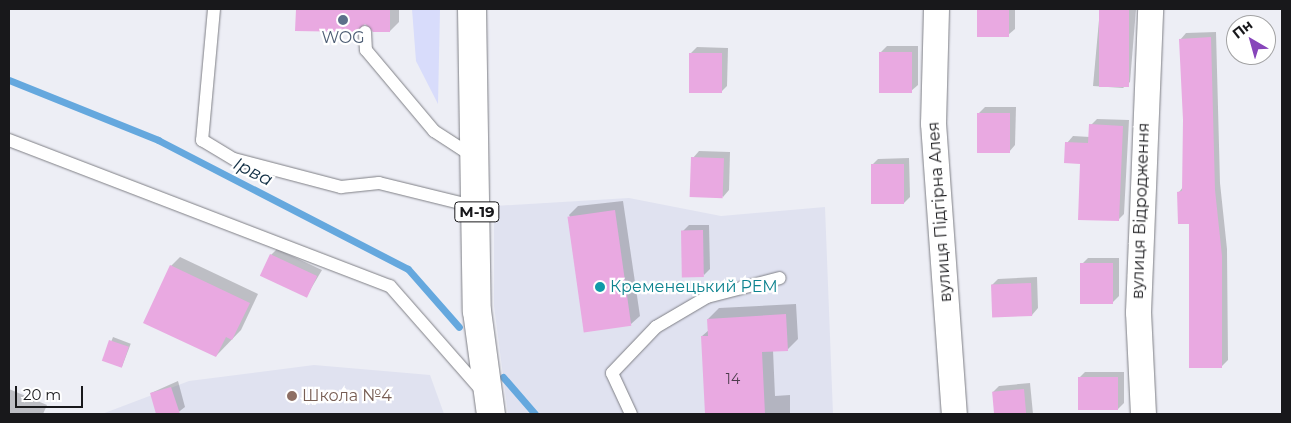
<!DOCTYPE html>
<meta charset="utf-8">
<style>
body{margin:0}
#map{position:relative;width:1291px;height:423px;overflow:hidden;background:#edeef5;font-family:Montserrat,sans-serif}
div>[style]{position:absolute}
[style*='--x']{left:calc(var(--x)*1px);top:calc(var(--y)*1px);width:calc(var(--w)*1px);rotate:calc(var(--a)*1deg)}
.built>*{inset:0;background:#e0e2f0}
.green>*{inset:0;background:#d8dcfb}
.shadow>*{inset:0;background:#0003;transform-origin:0 0}
.stream>*{height:7px;margin:-3.5px;padding:0 3.5px;transform-origin:3.5px;border-radius:3.5px;background:#65a8de}
.building>*{inset:0;background:#e9a9e1;transform-origin:0 0}
.roads{filter:drop-shadow(0 0 1px #7e7f85) drop-shadow(0 0 1px #7e7f85)}
.lane>*{height:12px;margin:-6px;padding:0 6px;transform-origin:6px;border-radius:6px;background:#fff}
.street>*{height:25px;margin:-12.5px;padding:0 12.5px;transform-origin:12.5px;border-radius:12.5px;background:#fff}
.highway>*{height:28px;margin:-14px;padding:0 14px;transform-origin:14px;border-radius:14px;background:#fff}
.dots>*{width:14px;height:14px;translate:-50% -50%;box-sizing:border-box;border:2px solid #fff;border-radius:50%}
span{translate:-50% -50%;white-space:nowrap;text-align:center;line-height:1.15;-webkit-text-stroke:4.5px #fff;paint-order:stroke}
.number-label{font-size:14px;color:#4c3c4c}
.number-label span{-webkit-text-stroke-width:0}
.shield-label span{padding:1px 4px;background:#fff;border:1px solid;border-radius:4px;-webkit-text-stroke-width:0}
.shield-label{font-size:15px;color:#18181b;font-weight:700}
.service-label{font-size:16px;color:#4e5e75}
.street-label{font-size:16px;color:#18181b}
.culture-label{font-size:16px;color:#0d838f}
.left{translate:0 -50%;text-align:left}
.education-label{font-size:16px;color:#785e54}
.water-label{font-size:18px;color:#0f2d43;font-style:italic}
.frame{position:absolute;inset:0;border:10px solid #18181b;pointer-events:none}
.north{position:absolute;left:1226px;top:15px;width:50px;height:50px;box-sizing:border-box;background:#fff;border:1px solid #a3a3a4;border-radius:50%;rotate:322deg;font-size:14px;font-weight:700;line-height:20px;text-align:center;color:#18181b}
.north::after{content:'';display:block;margin:auto;width:18px;height:22px;background:#8745ba;clip-path:polygon(50% 0,100% 100%,50% 72%,0 100%)}
.scale{position:absolute;left:15px;top:386px;width:68px;height:22px;box-sizing:border-box;border:2px solid #18181b;border-top:0;padding-left:6px;font-size:15px;line-height:18px;white-space:nowrap;color:#18181b;-webkit-text-stroke:4px #fff;paint-order:stroke}
</style>
<div id="map">
<div class="built">
<div style="clip-path:polygon(629px 198px,721px 216px,825px 207px,833px 414px,508px 414px,494px 306px,494px 206px)"></div>
<div style="clip-path:polygon(314px 365px,430px 375px,444px 414px,102px 414px,189px 381px)"></div>
</div>
<div class="green">
<div style="clip-path:polygon(412px 9px,440px 9px,438px 104px,416px 61px)"></div>
</div>
<div class="shadow">
<div style="clip-path:polygon(297px 9px,399px 9px,399px 22px,390px 31px,365px 22px,297px 30px)"></div>
<div style="clip-path:polygon(880px 9px,913px 9px,911px 10px)"></div>
<div style="clip-path:polygon(978px 9px,1015px 9px,1015px 29px,1008px 35px,978px 35px)"></div>
<div style="clip-path:polygon(1100px 9px,1136px 9px,1130px 82px,1123px 88px,1093px 86px)"></div>
<div style="clip-path:polygon(1216px 32px,1220px 183px,1227px 249px,1228px 360px,1221px 367px,1190px 223px,1179px 192px,1183px 187px,1184px 120px,1180px 40px,1186px 33px)"></div>
<div style="clip-path:polygon(887px 46px,918px 46px,918px 85px,911px 91px,880px 53px)"></div>
<div style="clip-path:polygon(697px 47px,728px 48px,727px 86px,721px 92px,691px 53px)"></div>
<div style="clip-path:polygon(985px 107px,1016px 107px,1015px 145px,1009px 152px,979px 113px)"></div>
<div style="clip-path:polygon(1097px 119px,1129px 120px,1124px 214px,1118px 220px,1067px 143px,1073px 136px,1090px 137px,1091px 125px)"></div>
<div style="clip-path:polygon(699px 151px,730px 152px,729px 190px,723px 197px,693px 158px)"></div>
<div style="clip-path:polygon(909px 158px,910px 197px,904px 203px,872px 165px,878px 159px)"></div>
<div style="clip-path:polygon(623px 201px,640px 316px,631px 324px,569px 215px,578px 206px)"></div>
<div style="clip-path:polygon(689px 225px,709px 225px,710px 269px,704px 275px,683px 231px)"></div>
<div style="clip-path:polygon(277px 249px,322px 270px,306px 297px,271px 255px)"></div>
<div style="clip-path:polygon(180px 257px,258px 294px,241px 330px,216px 356px,171px 266px)"></div>
<div style="clip-path:polygon(1088px 258px,1119px 258px,1119px 296px,1113px 302px,1082px 264px)"></div>
<div style="clip-path:polygon(1037px 277px,1038px 308px,1032px 315px,992px 285px,998px 279px)"></div>
<div style="clip-path:polygon(796px 304px,798px 339px,787px 350px,773px 350px,775px 396px,790px 395px,790px 414px,707px 414px,702px 336px,709px 330px,708px 319px,719px 308px)"></div>
<div style="left:113px;top:337px;width:19px;height:25px;rotate:21deg"></div>
<div style="clip-path:polygon(1085px 372px,1124px 372px,1124px 403px,1118px 409px,1079px 378px)"></div>
<div style="clip-path:polygon(178px 381px,185px 407px,176px 414px,157px 414px,151px 393px)"></div>
<div style="clip-path:polygon(1030px 383px,1033px 414px,995px 414px,993px 392px,999px 386px)"></div>
<div style="clip-path:polygon(9px 389px,47px 405px,43px 414px,9px 414px)"></div>
</div>
<div class="stream">
<div style="--x:9;--y:80;--w:161;--a:21.9"></div>
<div style="--x:158;--y:140;--w:281;--a:27.3"></div>
<div style="--x:408;--y:269;--w:77;--a:48.7"></div>
<div style="--x:503;--y:377;--w:49;--a:49.1"></div>
</div>
<div class="building">
<div style="clip-path:polygon(296px 9px,390px 9px,390px 32px,373px 32px,365px 24px,357px 32px,295px 31px)"></div>
<div style="left:977px;top:9px;width:32px;height:28px"></div>
<div style="left:1099px;top:9px;width:30px;height:78px"></div>
<div style="clip-path:polygon(1211px 37px,1215px 190px,1222px 256px,1222px 368px,1189px 368px,1189px 224px,1178px 224px,1177px 192px,1182px 191px,1183px 120px,1179px 39px)"></div>
<div style="left:879px;top:52px;width:33px;height:41px"></div>
<div style="left:689px;top:53px;width:33px;height:40px"></div>
<div style="left:977px;top:113px;width:33px;height:40px"></div>
<div style="clip-path:polygon(1089px 124px,1123px 126px,1119px 221px,1078px 220px,1080px 164px,1064px 163px,1065px 142px,1088px 143px)"></div>
<div style="left:691px;top:157px;width:33px;height:40px;rotate:2deg"></div>
<div style="left:904px;top:164px;width:40px;height:33px;rotate:90deg"></div>
<div style="left:615px;top:210px;width:117px;height:48px;rotate:82deg"></div>
<div style="left:703px;top:230px;width:47px;height:22px;rotate:89deg"></div>
<div style="left:270px;top:254px;width:52px;height:24px;rotate:25deg"></div>
<div style="left:1080px;top:263px;width:33px;height:41px"></div>
<div style="clip-path:polygon(170px 265px,250px 303px,232px 340px,226px 337px,216px 357px,143px 323px)"></div>
<div style="left:1031px;top:283px;width:33px;height:40px;rotate:88deg"></div>
<div style="clip-path:polygon(786px 314px,788px 351px,762px 352px,765px 414px,705px 414px,701px 336px,708px 336px,707px 319px)"></div>
<div style="left:109px;top:340px;width:21px;height:22px;rotate:19deg"></div>
<div style="left:1118px;top:377px;width:33px;height:40px;rotate:90deg"></div>
<div style="clip-path:polygon(171px 387px,180px 414px,156px 414px,150px 393px)"></div>
<div style="left:1024px;top:389px;width:25px;height:32px;rotate:85deg"></div>
</div>
<div class="roads">
<div class="lane">
<div style="--x:214;--y:9;--w:132;--a:95.2"></div>
<div style="--x:202;--y:140;--w:37;--a:31"></div>
<div style="--x:234;--y:159;--w:111;--a:14.7"></div>
<div style="--x:341;--y:187;--w:38;--a:-6"></div>
<div style="--x:379;--y:183;--w:101;--a:13.8"></div>
<div style="--x:365;--y:32;--w:18;--a:87"></div>
<div style="--x:366;--y:50;--w:106;--a:50"></div>
<div style="--x:434;--y:131;--w:48;--a:33"></div>
<div style="--x:9;--y:140;--w:408;--a:21"></div>
<div style="--x:390;--y:286;--w:141;--a:48.7"></div>
<div style="--x:631;--y:414;--w:45;--a:-114.9"></div>
<div style="--x:612;--y:373;--w:64;--a:-46.3"></div>
<div style="--x:656;--y:327;--w:59;--a:-30.5"></div>
<div style="--x:707;--y:297;--w:75;--a:-14.6"></div>
</div>
<div class="street">
<div style="--x:936;--y:9;--w:114;--a:91.5"></div>
<div style="--x:933;--y:123;--w:292;--a:85.9"></div>
<div style="--x:1143;--y:414;--w:102;--a:-92.8"></div>
<div style="--x:1138;--y:312;--w:303;--a:-87.7"></div>
</div>
<div class="highway">
<div style="--x:472;--y:9;--w:302;--a:89.1"></div>
<div style="--x:477;--y:311;--w:104;--a:82.3"></div>
</div>
</div>
<div class="dots">
<div style="left:343px;top:20px;background:#5c6f8a"></div>
<div style="left:600px;top:287px;background:#0f9aa8"></div>
<div style="left:292px;top:396px;background:#8d6e63"></div>
</div>
<div class="number-label">
<span style="left:733px;top:379px">14</span>
</div>
<div class="shield-label">
<span style="left:477px;top:212px">М-19</span>
</div>
<div class="service-label">
<span style="left:343px;top:38px">WOG</span>
</div>
<div class="street-label">
<span style="left:1141px;top:211px;rotate:-88deg">вулиця Відродження</span>
<span style="left:940px;top:212px;rotate:-94deg">вулиця Підгірна Алея</span>
</div>
<div class="culture-label">
<span class="left" style="left:610px;top:287px">Кременецький РЕМ</span>
</div>
<div class="education-label">
<span class="left" style="left:302px;top:396px">Школа №4</span>
</div>
<div class="water-label">
<span style="left:253px;top:172px;rotate:27deg">Ірва</span>
</div>
<div class="frame"></div>
<div class="north">Пн</div>
<div class="scale">20 m</div>
</div>
